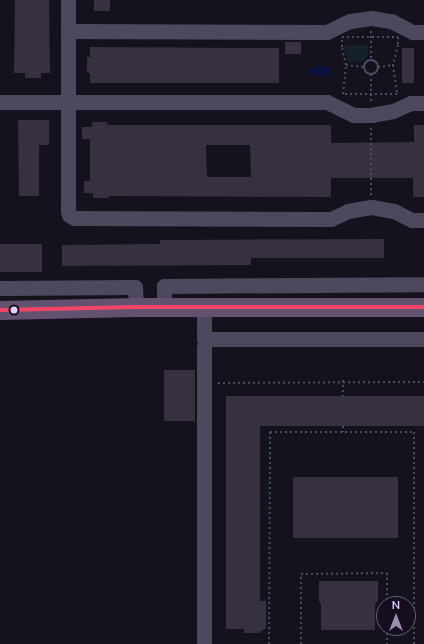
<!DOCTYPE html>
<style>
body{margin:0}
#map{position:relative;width:424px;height:644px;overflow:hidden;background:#16121d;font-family:Mulish,sans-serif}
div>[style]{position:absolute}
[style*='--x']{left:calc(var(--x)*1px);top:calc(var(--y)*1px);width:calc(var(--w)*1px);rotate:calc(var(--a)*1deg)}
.green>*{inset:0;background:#122228}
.water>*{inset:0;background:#0c1239}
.building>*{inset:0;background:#36303f;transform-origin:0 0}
.path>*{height:2px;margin-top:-1px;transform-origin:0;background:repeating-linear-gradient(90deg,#494f5e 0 2px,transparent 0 5px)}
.path>.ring{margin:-1px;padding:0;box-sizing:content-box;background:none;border:2px solid #494f5e;border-radius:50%}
.minor>*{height:15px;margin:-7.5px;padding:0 7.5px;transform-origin:7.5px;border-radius:7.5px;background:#4d485d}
.major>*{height:19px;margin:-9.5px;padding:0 9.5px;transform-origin:9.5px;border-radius:9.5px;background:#62516f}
.bus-1>*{height:4px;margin:-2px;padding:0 2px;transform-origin:2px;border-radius:2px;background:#f34667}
.dots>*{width:11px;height:11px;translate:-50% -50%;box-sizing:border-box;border:2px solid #150e21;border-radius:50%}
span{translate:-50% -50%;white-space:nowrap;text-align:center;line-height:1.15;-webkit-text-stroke:3px #150e21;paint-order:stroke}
.north{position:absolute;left:376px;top:596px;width:40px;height:40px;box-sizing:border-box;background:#150e21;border:1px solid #665c79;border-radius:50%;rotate:0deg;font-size:11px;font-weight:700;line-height:16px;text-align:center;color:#dfd0fd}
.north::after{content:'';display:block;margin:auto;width:14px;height:18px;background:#998eaf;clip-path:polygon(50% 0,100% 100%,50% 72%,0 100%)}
</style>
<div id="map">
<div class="green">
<div style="clip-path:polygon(344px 45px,368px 45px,368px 56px,362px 62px,348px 62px)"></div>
</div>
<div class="water">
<div style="clip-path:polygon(312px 66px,329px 66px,332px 68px,332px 72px,330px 76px,311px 76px,308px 74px,308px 70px)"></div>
</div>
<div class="building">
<div style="clip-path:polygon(15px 0,49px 0,50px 73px,41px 73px,41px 78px,25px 78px,25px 73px,14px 73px)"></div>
<div style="left:94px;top:0;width:16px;height:11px"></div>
<div style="left:285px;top:42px;width:16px;height:12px"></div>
<div style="clip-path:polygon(90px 47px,279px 48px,279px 83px,90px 83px,90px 73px,87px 73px,87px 57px,90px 57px)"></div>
<div style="left:402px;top:48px;width:12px;height:35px"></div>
<div style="clip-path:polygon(18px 120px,49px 120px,49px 145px,39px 145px,39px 196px,19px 196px)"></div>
<div style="clip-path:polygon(evenodd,92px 122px,108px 122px,107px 125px,331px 125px,331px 143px,414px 142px,414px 125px,424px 125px,424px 197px,413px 197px,413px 178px,331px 178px,331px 197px,109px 196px,109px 198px,93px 198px,93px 193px,84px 193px,84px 181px,90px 181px,90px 139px,82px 139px,82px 127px,92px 127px,92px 122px,206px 145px,250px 145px,251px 177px,207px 177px,206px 145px)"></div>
<div style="clip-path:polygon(384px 239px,384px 258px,251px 258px,251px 265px,62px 266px,62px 245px,160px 244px,160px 240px)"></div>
<div style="left:0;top:244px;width:42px;height:28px"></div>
<div style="left:164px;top:370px;width:31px;height:51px"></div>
<div style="clip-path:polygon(226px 396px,424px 396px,424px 426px,260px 426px,260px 601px,266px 601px,266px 628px,259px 633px,244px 633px,244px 629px,226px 629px)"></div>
<div style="left:293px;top:477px;width:105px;height:61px"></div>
<div style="clip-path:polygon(319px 581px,378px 581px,378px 601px,375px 604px,375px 630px,321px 630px,321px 604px,319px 601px)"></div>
</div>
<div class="path">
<div style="--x:371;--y:31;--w:29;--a:90"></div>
<div style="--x:342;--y:37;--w:56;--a:0"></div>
<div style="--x:398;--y:37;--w:8;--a:90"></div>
<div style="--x:398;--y:45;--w:21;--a:104"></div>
<div style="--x:393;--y:65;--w:29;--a:82"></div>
<div style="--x:397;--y:94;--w:54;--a:180"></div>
<div style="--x:343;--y:94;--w:29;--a:-84"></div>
<div style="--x:346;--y:65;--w:18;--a:-103"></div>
<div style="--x:342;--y:47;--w:10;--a:-90"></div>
<div class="ring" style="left:364px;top:60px;width:12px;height:12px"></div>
<div style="--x:346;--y:65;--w:17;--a:7"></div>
<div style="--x:378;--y:67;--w:15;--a:-8"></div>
<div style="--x:371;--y:74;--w:27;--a:90"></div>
<div style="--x:371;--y:195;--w:68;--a:-90"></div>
<div style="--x:343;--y:380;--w:16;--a:90"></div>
<div style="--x:218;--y:383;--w:206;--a:-0.3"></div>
<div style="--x:343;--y:426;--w:6;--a:90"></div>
<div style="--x:387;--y:628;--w:16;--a:90"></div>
<div style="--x:269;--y:644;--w:212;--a:-89.7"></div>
<div style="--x:270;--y:432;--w:144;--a:0"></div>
<div style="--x:414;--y:432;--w:212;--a:90"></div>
<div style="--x:301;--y:644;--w:70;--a:-90"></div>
<div style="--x:301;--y:574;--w:86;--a:-0.7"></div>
<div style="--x:387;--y:573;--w:31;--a:90"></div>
</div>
<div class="minor">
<div style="--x:68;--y:0;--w:211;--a:90"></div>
<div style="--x:68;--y:211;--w:4;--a:76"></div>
<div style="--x:69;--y:215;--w:6;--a:31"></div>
<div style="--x:74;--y:218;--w:257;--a:0.2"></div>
<div style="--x:331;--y:219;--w:19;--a:-25"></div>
<div style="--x:348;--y:211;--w:23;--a:-10"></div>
<div style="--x:371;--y:207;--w:23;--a:10"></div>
<div style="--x:394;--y:211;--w:20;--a:27"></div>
<div style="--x:412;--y:220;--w:12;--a:0"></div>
<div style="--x:68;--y:31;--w:259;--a:0.2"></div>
<div style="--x:327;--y:32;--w:25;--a:-26"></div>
<div style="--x:350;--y:21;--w:21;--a:-8"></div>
<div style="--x:371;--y:18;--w:20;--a:9"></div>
<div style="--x:391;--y:21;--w:25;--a:27"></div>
<div style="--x:413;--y:32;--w:11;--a:0"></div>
<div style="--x:0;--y:102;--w:327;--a:0"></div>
<div style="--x:327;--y:102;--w:30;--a:26"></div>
<div style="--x:354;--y:115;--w:17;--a:0"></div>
<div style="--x:371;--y:115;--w:22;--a:-10"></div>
<div style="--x:393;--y:111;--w:20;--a:-24"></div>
<div style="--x:411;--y:103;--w:13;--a:0"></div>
<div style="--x:0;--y:288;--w:135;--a:-0.4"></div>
<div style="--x:135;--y:287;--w:20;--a:87"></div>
<div style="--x:164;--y:307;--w:21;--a:-90"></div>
<div style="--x:164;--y:286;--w:260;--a:-0.4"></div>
<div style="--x:204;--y:307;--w:32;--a:90"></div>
<div style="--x:204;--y:339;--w:220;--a:0"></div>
<div style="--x:204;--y:347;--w:297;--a:90"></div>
</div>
<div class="major">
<div style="--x:0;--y:310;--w:136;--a:-1.3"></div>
<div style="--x:136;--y:307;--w:288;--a:0"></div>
</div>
<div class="bus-1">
<div style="--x:0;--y:310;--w:136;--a:-1.3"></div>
<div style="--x:136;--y:307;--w:288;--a:0"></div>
</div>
<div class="dots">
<div style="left:14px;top:310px;background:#dfd0fd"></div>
</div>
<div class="north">N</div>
</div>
